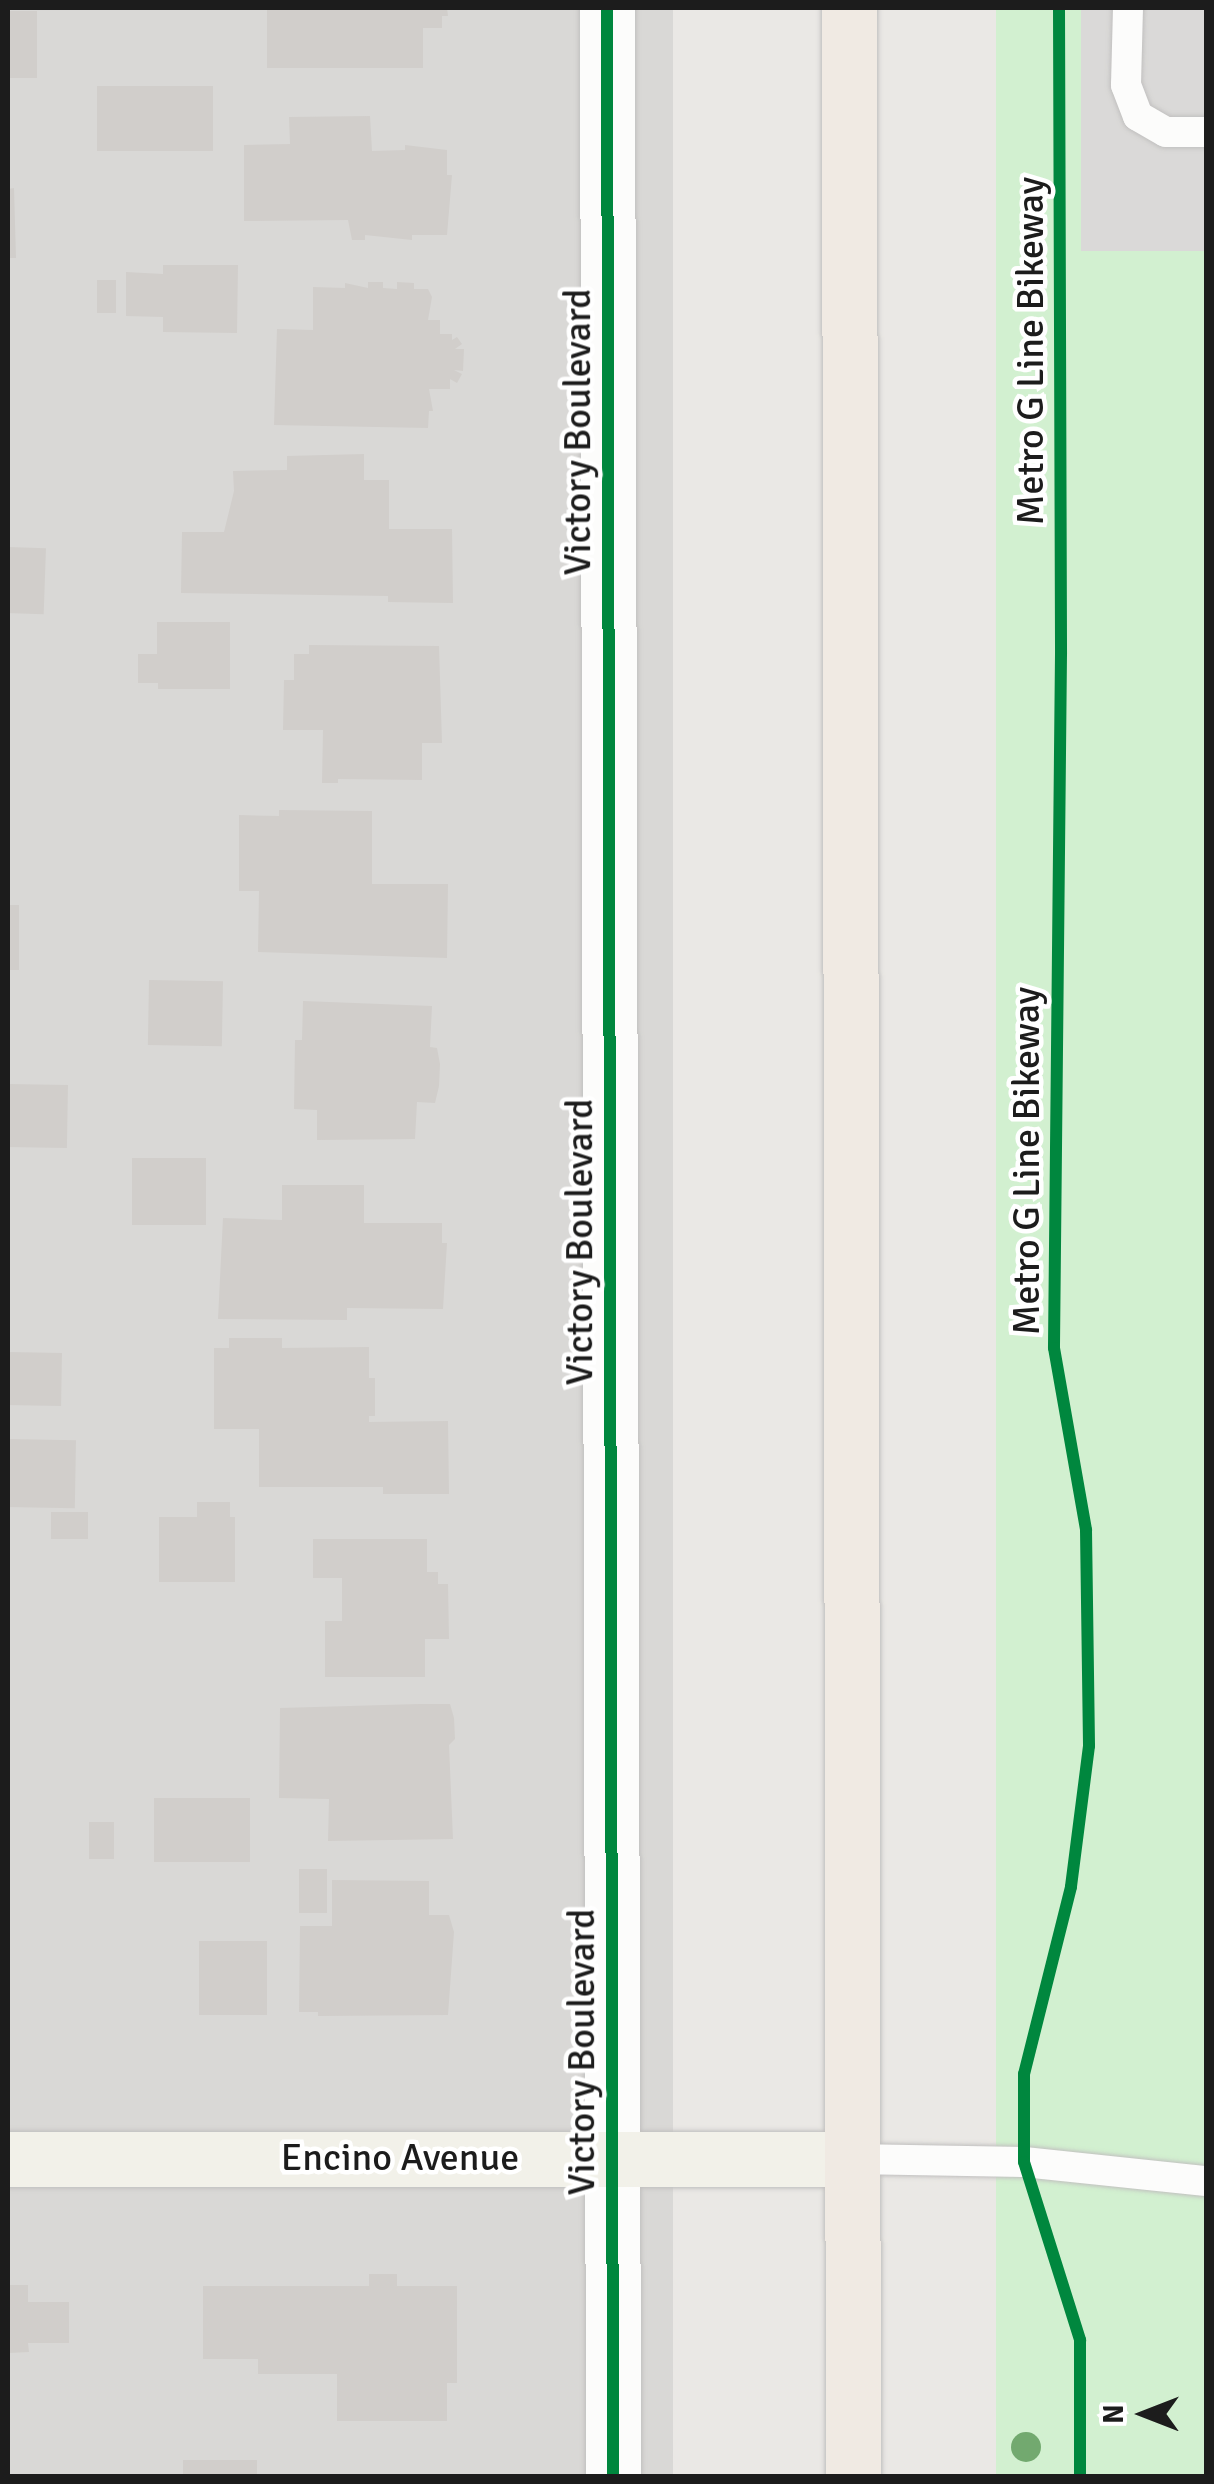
<!DOCTYPE html>
<style>
body{margin:0}
#map{position:relative;width:1214px;height:2484px;overflow:hidden;background:#eae8e5;font-family:Signika,sans-serif}
div>[style]{position:absolute}
[style*='--x']{left:calc(var(--x)*1px);top:calc(var(--y)*1px);width:calc(var(--w)*1px);rotate:calc(var(--a)*1deg)}
.residential>*{inset:0;background:#d9d8d6;transform-origin:0 0}
.park>*{inset:0;background:#d2f0d0;transform-origin:0 0}
.parking>*{inset:0;background:#dad9d8;transform-origin:0 0}
.building>*{inset:0;background:#d1cecb;transform-origin:0 0}
.roads{filter:drop-shadow(0 0 2px #c1c0bf) drop-shadow(0 0 2px #c1c0bf)}
.lane>*{height:30px;margin:-15px;padding:0 15px;transform-origin:15px;border-radius:15px;background:#fcfcfb}
.street>*{height:55px;margin:-27.5px;padding:0 27.5px;transform-origin:27.5px;border-radius:27.5px;background:#fcfcfb}
.secondary>*{height:55px;margin:-27.5px;padding:0 27.5px;transform-origin:27.5px;border-radius:27.5px;background:#f2f1e9}
.primary>*{height:55px;margin:-27.5px;padding:0 27.5px;transform-origin:27.5px;border-radius:27.5px;background:#f0eae3}
.cycleway>*{height:12px;margin:-6px;padding:0 6px;transform-origin:6px;border-radius:6px;background:#00873e}
.trees>*{width:30px;height:30px;margin:-15px;border-radius:50%;background:#72a96f}
span{translate:-50% -50%;white-space:nowrap;text-align:center;line-height:1.15;-webkit-text-stroke:9px #fff;paint-order:stroke}
.street-label{font-size:38px;color:#1c1c1c}
.frame{position:absolute;inset:0;border:10px solid #1c1c1c;pointer-events:none}
.north{position:absolute;left:1094px;top:2364px;width:100px;height:100px;-webkit-text-stroke:8px #fff;paint-order:stroke;rotate:270deg;font-size:28px;font-weight:700;line-height:40px;text-align:center;color:#1c1c1c}
.north::after{content:'';display:block;margin:auto;width:35px;height:45px;background:#1c1c1c;clip-path:polygon(50% 0,100% 100%,50% 72%,0 100%)}
</style>
<div id="map">
<div class="residential">
<div style="left:8px;top:8px;width:665px;height:2468px"></div>
</div>
<div class="park">
<div style="left:996px;top:8px;width:210px;height:2468px"></div>
</div>
<div class="parking">
<div style="left:1081px;top:8px;width:125px;height:243px"></div>
</div>
<div class="building">
<div style="clip-path:polygon(267px 8px,447px 8px,448px 16px,442px 16px,442px 28px,423px 28px,423px 68px,267px 68px)"></div>
<div style="left:8px;top:11px;width:29px;height:67px"></div>
<div style="left:97px;top:86px;width:116px;height:65px"></div>
<div style="clip-path:polygon(370px 116px,372px 151px,405px 150px,405px 145px,447px 150px,447px 175px,452px 175px,447px 235px,412px 235px,412px 240px,365px 235px,365px 240px,352px 240px,348px 220px,244px 221px,244px 145px,290px 144px,289px 117px)"></div>
<div style="clip-path:polygon(14px 188px,16px 258px,8px 258px,8px 189px)"></div>
<div style="clip-path:polygon(163px 265px,238px 265px,237px 333px,163px 332px,163px 317px,126px 316px,126px 272px,163px 274px)"></div>
<div style="left:97px;top:280px;width:19px;height:33px"></div>
<div style="clip-path:polygon(368px 282px,383px 282px,383px 288px,397px 289px,397px 282px,414px 283px,414px 289px,428px 289px,432px 297px,428px 320px,440px 320px,440px 334px,452px 334px,452px 340px,457px 337px,462px 344px,455px 349px,464px 349px,463px 371px,454px 370px,462px 374px,457px 383px,450px 379px,450px 389px,429px 389px,433px 411px,429px 411px,428px 428px,274px 425px,277px 329px,313px 330px,313px 287px,345px 288px,345px 283px,368px 288px)"></div>
<div style="clip-path:polygon(364px 454px,364px 480px,389px 480px,389px 529px,452px 529px,453px 603px,388px 602px,388px 596px,181px 593px,182px 532px,224px 532px,234px 491px,233px 471px,287px 470px,287px 456px)"></div>
<div style="left:8px;top:547px;width:38px;height:66px;rotate:2deg"></div>
<div style="clip-path:polygon(157px 622px,230px 622px,230px 689px,158px 689px,158px 683px,138px 683px,138px 654px,157px 654px)"></div>
<div style="clip-path:polygon(309px 645px,439px 646px,442px 743px,422px 743px,422px 780px,338px 779px,338px 783px,322px 783px,323px 730px,283px 730px,284px 680px,294px 680px,294px 654px,309px 654px)"></div>
<div style="clip-path:polygon(279px 810px,372px 811px,372px 884px,448px 884px,447px 958px,258px 952px,259px 891px,239px 891px,239px 815px,279px 816px)"></div>
<div style="left:8px;top:905px;width:11px;height:65px"></div>
<div style="left:149px;top:980px;width:74px;height:65px;rotate:1deg"></div>
<div style="clip-path:polygon(303px 1001px,432px 1006px,430px 1047px,437px 1048px,440px 1064px,439px 1086px,435px 1103px,417px 1102px,415px 1139px,317px 1140px,317px 1110px,294px 1109px,295px 1040px,302px 1040px)"></div>
<div style="left:8px;top:1084px;width:60px;height:63px;rotate:1deg"></div>
<div style="left:132px;top:1158px;width:74px;height:67px"></div>
<div style="clip-path:polygon(282px 1185px,364px 1185px,364px 1223px,442px 1223px,442px 1243px,447px 1243px,443px 1309px,347px 1308px,347px 1320px,218px 1319px,223px 1218px,282px 1220px)"></div>
<div style="clip-path:polygon(229px 1338px,282px 1338px,282px 1348px,369px 1347px,369px 1378px,375px 1378px,375px 1416px,369px 1416px,369px 1422px,448px 1421px,449px 1494px,383px 1494px,383px 1487px,259px 1487px,259px 1429px,214px 1429px,214px 1348px,229px 1348px)"></div>
<div style="left:8px;top:1352px;width:54px;height:53px;rotate:1deg"></div>
<div style="left:8px;top:1439px;width:68px;height:68px;rotate:1deg"></div>
<div style="clip-path:polygon(197px 1502px,230px 1502px,230px 1517px,235px 1517px,235px 1582px,159px 1582px,159px 1517px,197px 1517px)"></div>
<div style="left:51px;top:1512px;width:37px;height:27px"></div>
<div style="clip-path:polygon(313px 1539px,427px 1539px,427px 1572px,438px 1572px,438px 1584px,448px 1584px,449px 1639px,425px 1639px,425px 1677px,325px 1677px,325px 1621px,342px 1621px,342px 1578px,313px 1578px)"></div>
<div style="clip-path:polygon(419px 1704px,450px 1704px,454px 1718px,455px 1739px,449px 1745px,453px 1839px,328px 1841px,329px 1799px,279px 1798px,280px 1708px)"></div>
<div style="left:154px;top:1798px;width:96px;height:64px"></div>
<div style="left:89px;top:1822px;width:25px;height:37px"></div>
<div style="left:327px;top:1869px;width:44px;height:28px;rotate:90deg"></div>
<div style="clip-path:polygon(332px 1880px,429px 1881px,429px 1915px,449px 1915px,454px 1932px,448px 2015px,318px 2016px,318px 2012px,299px 2012px,300px 1926px,332px 1926px)"></div>
<div style="left:267px;top:1941px;width:74px;height:68px;rotate:90deg"></div>
<div style="clip-path:polygon(369px 2274px,397px 2274px,397px 2286px,457px 2286px,457px 2383px,447px 2383px,447px 2421px,337px 2421px,337px 2374px,258px 2374px,258px 2359px,203px 2359px,203px 2286px,369px 2286px)"></div>
<div style="clip-path:polygon(8px 2285px,28px 2285px,28px 2302px,69px 2302px,69px 2343px,28px 2343px,29px 2352px,8px 2353px)"></div>
<div style="left:257px;top:2460px;width:16px;height:74px;rotate:90deg"></div>
</div>
<div class="roads">
<div class="lane">
<div style="--x:1128;--y:8;--w:77;--a:91.5"></div>
<div style="--x:1126;--y:85;--w:33;--a:69"></div>
<div style="--x:1138;--y:116;--w:32;--a:30"></div>
<div style="--x:1166;--y:132;--w:40;--a:0"></div>
<div style="--x:852;--y:2159;--w:172;--a:1"></div>
<div style="--x:1024;--y:2162;--w:183;--a:6"></div>
</div>
<div class="street">
<div style="--x:607;--y:8;--w:2468;--a:89.86"></div>
</div>
<div class="secondary">
<div style="--x:8;--y:2159;--w:844;--a:0"></div>
</div>
<div class="primary">
<div style="--x:849;--y:8;--w:2468;--a:89.91"></div>
</div>
</div>
<div class="cycleway">
<div style="--x:607;--y:8;--w:2468;--a:89.86"></div>
<div style="--x:1059;--y:8;--w:646;--a:89.82"></div>
<div style="--x:1061;--y:654;--w:694;--a:90.58"></div>
<div style="--x:1054;--y:1348;--w:185;--a:80"></div>
<div style="--x:1086;--y:1530;--w:216;--a:89.2"></div>
<div style="--x:1089;--y:1746;--w:142;--a:97.3"></div>
<div style="--x:1071;--y:1887;--w:193;--a:104.1"></div>
<div style="--x:1024;--y:2074;--w:88;--a:90"></div>
<div style="--x:1024;--y:2162;--w:187;--a:72.5"></div>
<div style="--x:1080;--y:2340;--w:136;--a:90"></div>
</div>
<div class="trees">
<div style="left:1026px;top:2447px"></div>
</div>
<div class="street-label">
<span style="left:1031px;top:351px;rotate:-90deg">Metro G Line Bikeway</span>
<span style="left:578px;top:432px;rotate:-90deg">Victory Boulevard</span>
<span style="left:1027px;top:1161px;rotate:-90deg">Metro G Line Bikeway</span>
<span style="left:580px;top:1242px;rotate:-90deg">Victory Boulevard</span>
<span style="left:582px;top:2052px;rotate:-90deg">Victory Boulevard</span>
<span style="left:400px;top:2158px">Encino Avenue</span>
</div>
<div class="frame"></div>
<div class="north">N</div>
</div>
